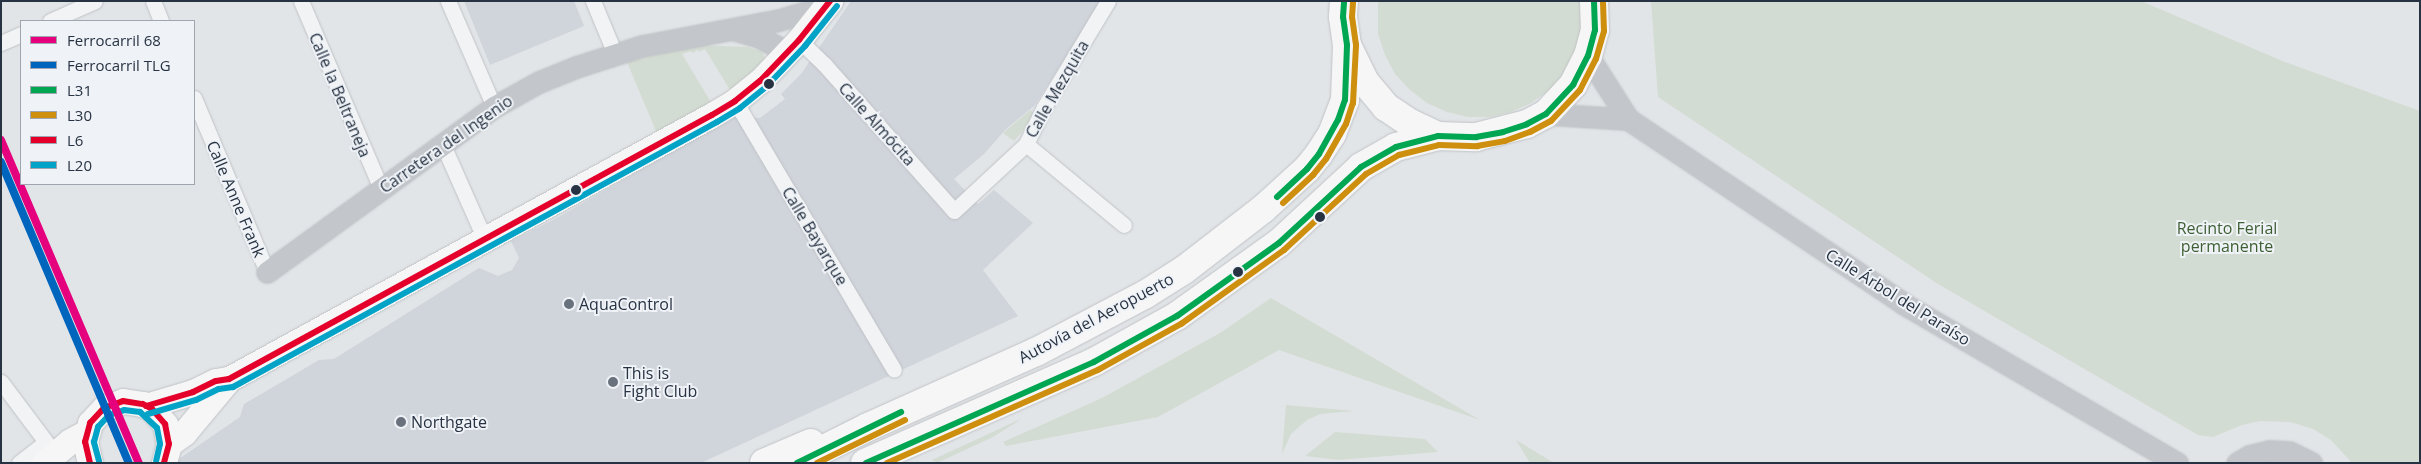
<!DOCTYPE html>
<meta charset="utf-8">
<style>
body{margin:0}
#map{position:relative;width:2421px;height:464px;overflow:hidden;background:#e2e5e8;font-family:"Open Sans",sans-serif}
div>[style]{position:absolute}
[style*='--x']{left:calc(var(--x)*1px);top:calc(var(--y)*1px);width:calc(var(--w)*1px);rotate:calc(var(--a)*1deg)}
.built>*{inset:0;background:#d0d4db}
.green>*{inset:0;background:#d3dcd2}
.roads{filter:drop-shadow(0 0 1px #c0c3c6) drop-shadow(0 0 1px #c0c3c6)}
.street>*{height:15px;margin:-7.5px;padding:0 7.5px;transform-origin:7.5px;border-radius:7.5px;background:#f2f3f4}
.secondary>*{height:21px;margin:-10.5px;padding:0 10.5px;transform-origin:10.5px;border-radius:10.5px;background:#c3c6ca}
.primary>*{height:25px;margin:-12.5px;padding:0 12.5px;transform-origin:12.5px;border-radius:12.5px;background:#f6f6f7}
.highway>*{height:28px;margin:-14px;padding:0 14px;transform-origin:14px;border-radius:14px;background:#f6f6f7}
.bus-1>*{height:6px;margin:-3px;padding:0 3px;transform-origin:3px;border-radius:3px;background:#00a651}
.bus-2>*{height:6px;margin:-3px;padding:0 3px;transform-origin:3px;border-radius:3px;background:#cd8f0d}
.bus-3>*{height:6px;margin:-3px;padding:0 3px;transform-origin:3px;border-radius:3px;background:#e4002b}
.bus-4>*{height:6px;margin:-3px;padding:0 3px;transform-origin:3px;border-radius:3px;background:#02a3c7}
.rail-1>*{height:8px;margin:-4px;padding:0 4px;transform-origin:4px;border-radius:4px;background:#e5007d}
.rail-2>*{height:8px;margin:-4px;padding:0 4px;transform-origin:4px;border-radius:4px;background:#0065bd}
.dots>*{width:14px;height:14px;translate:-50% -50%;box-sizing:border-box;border:2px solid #eff3f7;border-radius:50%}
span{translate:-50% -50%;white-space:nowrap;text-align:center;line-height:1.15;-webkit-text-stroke:4px #eff3f7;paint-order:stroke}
.street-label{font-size:16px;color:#273242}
.park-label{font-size:16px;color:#3d5f33}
.poi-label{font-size:16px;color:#273242}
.left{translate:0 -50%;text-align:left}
.frame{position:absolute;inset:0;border:2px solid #273242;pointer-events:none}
.legend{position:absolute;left:20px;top:20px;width:175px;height:165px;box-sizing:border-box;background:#eff3f7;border:1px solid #9fa6af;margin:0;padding:6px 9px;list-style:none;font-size:15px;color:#273242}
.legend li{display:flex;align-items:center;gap:10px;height:25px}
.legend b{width:25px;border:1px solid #9fa6af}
</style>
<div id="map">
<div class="built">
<div style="clip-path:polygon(464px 1px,574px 1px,584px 26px,490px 65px)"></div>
<div style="clip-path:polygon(851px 1px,1103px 1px,1034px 106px,1006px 129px,984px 154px,954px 179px,978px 204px,994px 190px,1033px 223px,983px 270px,1018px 316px,701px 463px,173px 463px,240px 417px,244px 404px,319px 360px,334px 359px,479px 268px,498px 276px,512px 270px,519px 258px,511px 241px,555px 219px,735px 116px,760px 118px,785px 99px,781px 94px,801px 74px)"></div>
</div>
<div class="green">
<div style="clip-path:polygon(1378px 1px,1581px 1px,1580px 35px,1574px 55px,1563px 74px,1549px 90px,1531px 103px,1511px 112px,1490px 117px,1468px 117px,1447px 112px,1427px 103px,1410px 90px,1395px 74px,1385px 55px,1378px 34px)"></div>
<div style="clip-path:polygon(1651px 1px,2141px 1px,2285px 62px,2420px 111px,2420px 463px,2352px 463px,2331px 440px,2313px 429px,2290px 422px,2260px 421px,2242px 425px,2213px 437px,2198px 435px,1938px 284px,1658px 97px)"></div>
<div style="clip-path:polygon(694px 45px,748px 47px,763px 52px,765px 61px,730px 90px,705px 49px,699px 52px,698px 50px,692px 53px,691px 51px,682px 54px,712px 104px,658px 136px,627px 62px)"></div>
<div style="clip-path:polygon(1030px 110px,1037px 115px,1014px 141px,1003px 133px)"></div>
<div style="clip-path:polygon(1271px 298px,1480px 420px,1279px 350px,1158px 417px,1006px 446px,1003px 442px,1102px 398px,1220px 333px)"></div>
<div style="clip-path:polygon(1286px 405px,1354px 411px,1320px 414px,1307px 420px,1291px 434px,1282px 454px)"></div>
<div style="clip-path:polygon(1023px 418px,993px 437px,937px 463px,932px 460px)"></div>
<div style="clip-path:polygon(1335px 432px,1425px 439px,1438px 452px,1338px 460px,1305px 456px)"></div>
<div style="clip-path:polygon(1516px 440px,1554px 463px,1530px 463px)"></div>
</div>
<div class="roads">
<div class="street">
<div style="--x:153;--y:1;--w:22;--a:68"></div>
<div style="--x:301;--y:1;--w:204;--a:66.9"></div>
<div style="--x:448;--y:1;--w:116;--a:66.5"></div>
<div style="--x:593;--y:1;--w:57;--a:67.5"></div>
<div style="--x:50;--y:21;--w:49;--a:-24"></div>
<div style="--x:799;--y:40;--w:35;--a:44"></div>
<div style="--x:824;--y:64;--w:196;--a:48.5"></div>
<div style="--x:954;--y:211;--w:98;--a:-42.9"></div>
<div style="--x:1026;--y:144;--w:41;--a:-64.1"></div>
<div style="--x:1044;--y:107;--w:124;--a:-58.9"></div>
<div style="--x:1;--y:43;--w:22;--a:-24"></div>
<div style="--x:194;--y:98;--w:189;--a:67.2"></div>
<div style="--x:735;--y:101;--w:312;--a:59.4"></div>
<div style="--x:1026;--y:144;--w:127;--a:39.6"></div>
<div style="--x:443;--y:145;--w:104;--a:66.1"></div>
<div style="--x:1;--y:382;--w:90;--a:53.1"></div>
<div style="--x:19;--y:463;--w:33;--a:-38"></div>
</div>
<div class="secondary">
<div style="--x:735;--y:30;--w:25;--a:16"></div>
<div style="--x:759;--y:37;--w:32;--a:28"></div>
<div style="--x:1588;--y:56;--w:75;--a:57.6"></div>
<div style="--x:1628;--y:119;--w:332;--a:33.8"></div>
<div style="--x:1904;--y:304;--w:316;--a:30.2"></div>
<div style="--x:1546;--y:114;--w:82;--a:3.5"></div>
<div style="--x:267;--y:272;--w:281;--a:-36"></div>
<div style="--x:494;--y:107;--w:51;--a:-29.1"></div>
<div style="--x:539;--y:82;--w:40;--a:-22"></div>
<div style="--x:576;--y:67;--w:69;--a:-17.7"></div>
<div style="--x:642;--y:46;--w:139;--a:-10.7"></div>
<div style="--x:779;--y:20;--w:49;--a:-16.6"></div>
<div style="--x:2237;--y:463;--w:14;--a:-30"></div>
<div style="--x:2249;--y:456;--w:21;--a:-14"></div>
<div style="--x:2269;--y:451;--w:20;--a:3"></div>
<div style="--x:2289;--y:452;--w:25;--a:26"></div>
</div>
<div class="primary">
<div style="--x:146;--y:406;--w:49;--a:-16.6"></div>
<div style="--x:193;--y:392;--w:25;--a:-26"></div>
<div style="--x:216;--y:381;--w:13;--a:-9"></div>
<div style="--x:229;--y:379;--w:550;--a:-28.66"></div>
<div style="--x:712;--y:115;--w:27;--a:-31"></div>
<div style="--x:735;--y:101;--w:32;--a:-39"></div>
<div style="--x:760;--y:81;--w:57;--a:-46.4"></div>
<div style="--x:799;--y:40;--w:50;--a:-51.5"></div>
<div style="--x:169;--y:444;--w:19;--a:-36"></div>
<div style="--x:184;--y:433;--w:70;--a:-50.2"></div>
<div style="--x:44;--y:463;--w:34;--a:-40"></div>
<div style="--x:70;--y:441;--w:19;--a:-28"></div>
<div style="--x:90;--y:463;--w:22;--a:-103"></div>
<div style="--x:85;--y:442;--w:20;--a:-75"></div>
<div style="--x:90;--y:423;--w:21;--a:-47"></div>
<div style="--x:104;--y:408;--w:20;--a:-20"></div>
<div style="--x:123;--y:401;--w:20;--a:9"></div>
<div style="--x:143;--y:404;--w:10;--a:29"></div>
<div style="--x:152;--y:409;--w:20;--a:49"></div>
<div style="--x:165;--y:424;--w:20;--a:79"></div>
<div style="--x:169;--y:444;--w:20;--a:105"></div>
</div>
<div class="highway">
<div style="--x:1344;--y:1;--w:16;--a:94"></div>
<div style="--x:1343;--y:17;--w:28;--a:82"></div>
<div style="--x:1347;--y:45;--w:41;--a:64.1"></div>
<div style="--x:1365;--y:82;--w:33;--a:50"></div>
<div style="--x:1386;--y:107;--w:29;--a:34"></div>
<div style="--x:1410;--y:123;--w:31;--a:25"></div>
<div style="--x:1438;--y:136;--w:38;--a:2"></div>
<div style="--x:1476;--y:137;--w:53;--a:-14.3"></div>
<div style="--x:1527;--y:124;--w:21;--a:-28"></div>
<div style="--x:1546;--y:114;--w:40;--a:-47"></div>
<div style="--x:1573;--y:85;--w:33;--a:-63"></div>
<div style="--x:1588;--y:56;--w:27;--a:-75"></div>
<div style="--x:1595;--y:30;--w:29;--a:-92"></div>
<div style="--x:764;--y:463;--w:51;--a:-23.1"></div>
<div style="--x:796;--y:463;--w:80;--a:-26.6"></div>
<div style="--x:868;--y:427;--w:184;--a:-24.1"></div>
<div style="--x:1036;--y:352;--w:124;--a:-27.8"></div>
<div style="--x:1146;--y:294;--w:45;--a:-32.3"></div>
<div style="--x:1184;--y:270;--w:100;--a:-37.7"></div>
<div style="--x:1263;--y:209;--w:59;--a:-42.3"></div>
<div style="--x:1307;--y:169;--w:19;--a:-51"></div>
<div style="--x:1319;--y:154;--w:24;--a:-57"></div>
<div style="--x:1332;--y:134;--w:36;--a:-69"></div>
<div style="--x:1345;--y:100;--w:55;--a:-87.9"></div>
<div style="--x:865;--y:463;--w:250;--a:-23.8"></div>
<div style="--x:1094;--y:362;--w:95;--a:-29"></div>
<div style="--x:1177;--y:316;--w:125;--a:-35.6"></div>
<div style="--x:1279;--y:243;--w:112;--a:-42.8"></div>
<div style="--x:1361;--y:167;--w:40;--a:-29.7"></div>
<div style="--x:1396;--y:147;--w:43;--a:-14.7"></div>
</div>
</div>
<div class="bus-1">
<div style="--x:1277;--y:197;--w:41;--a:-43"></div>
<div style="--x:1307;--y:169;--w:19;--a:-51"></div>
<div style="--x:1319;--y:154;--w:39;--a:-61"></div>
<div style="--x:1338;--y:120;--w:21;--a:-71"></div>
<div style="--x:1345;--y:100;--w:55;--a:-87.9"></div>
<div style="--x:1347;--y:45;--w:28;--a:-98"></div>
<div style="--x:1343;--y:17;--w:16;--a:-86"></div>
<div style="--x:797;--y:463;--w:116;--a:-26.1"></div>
<div style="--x:866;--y:463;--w:249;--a:-23.9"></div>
<div style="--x:1094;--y:362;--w:95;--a:-29"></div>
<div style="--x:1177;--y:316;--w:125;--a:-35.6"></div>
<div style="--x:1279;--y:243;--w:112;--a:-42.8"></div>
<div style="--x:1361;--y:167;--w:40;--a:-29.7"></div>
<div style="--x:1396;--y:147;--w:43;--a:-14.7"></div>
<div style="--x:1438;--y:136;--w:38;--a:2"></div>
<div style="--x:1476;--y:137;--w:27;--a:-10"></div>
<div style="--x:1503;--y:132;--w:25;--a:-18"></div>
<div style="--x:1527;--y:124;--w:21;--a:-28"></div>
<div style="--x:1546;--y:114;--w:40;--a:-47"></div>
<div style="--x:1573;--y:85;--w:33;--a:-63"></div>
<div style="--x:1588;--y:56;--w:27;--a:-75"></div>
<div style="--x:1595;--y:30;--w:29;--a:-92"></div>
</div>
<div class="bus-2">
<div style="--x:1283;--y:203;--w:41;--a:-43"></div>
<div style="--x:1313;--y:175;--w:21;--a:-51"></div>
<div style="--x:1326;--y:159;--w:40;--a:-60.3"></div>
<div style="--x:1346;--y:124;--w:22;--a:-72"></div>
<div style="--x:1353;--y:103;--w:58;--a:-87"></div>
<div style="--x:1356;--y:45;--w:28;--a:-98"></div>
<div style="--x:1352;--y:17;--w:15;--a:-86"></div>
<div style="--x:817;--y:463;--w:98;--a:-26"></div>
<div style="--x:887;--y:463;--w:231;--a:-23.8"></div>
<div style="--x:1098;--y:370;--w:95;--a:-29"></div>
<div style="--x:1181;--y:324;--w:127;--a:-35.7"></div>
<div style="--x:1284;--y:250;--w:112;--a:-42.8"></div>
<div style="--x:1366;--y:174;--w:38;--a:-30"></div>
<div style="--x:1399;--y:155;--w:41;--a:-14"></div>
<div style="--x:1439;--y:145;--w:38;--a:2"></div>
<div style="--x:1477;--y:146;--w:28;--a:-10"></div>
<div style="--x:1505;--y:141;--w:27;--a:-20"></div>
<div style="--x:1530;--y:132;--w:24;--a:-28"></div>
<div style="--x:1551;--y:121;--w:42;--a:-46.9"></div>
<div style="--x:1580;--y:90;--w:35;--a:-63"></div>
<div style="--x:1596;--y:59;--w:29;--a:-74"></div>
<div style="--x:1604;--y:31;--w:30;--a:-92"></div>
</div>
<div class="bus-3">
<div style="--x:146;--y:406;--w:49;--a:-16.6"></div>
<div style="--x:193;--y:392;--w:25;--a:-26"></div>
<div style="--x:216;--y:381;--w:13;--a:-9"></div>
<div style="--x:229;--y:379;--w:550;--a:-28.66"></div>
<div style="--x:712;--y:115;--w:27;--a:-31"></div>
<div style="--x:735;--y:101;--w:32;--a:-39"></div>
<div style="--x:760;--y:81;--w:57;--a:-46.4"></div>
<div style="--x:799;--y:40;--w:50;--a:-51.5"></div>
<div style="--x:90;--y:463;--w:22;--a:-103"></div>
<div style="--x:85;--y:442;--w:20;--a:-75"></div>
<div style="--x:90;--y:423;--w:21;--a:-47"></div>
<div style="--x:104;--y:408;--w:20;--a:-20"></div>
<div style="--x:123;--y:401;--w:20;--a:9"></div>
<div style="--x:143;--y:404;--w:10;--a:29"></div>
<div style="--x:152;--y:409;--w:20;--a:49"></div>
<div style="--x:165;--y:424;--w:20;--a:79"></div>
<div style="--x:169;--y:444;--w:20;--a:105"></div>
</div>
<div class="bus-4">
<div style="--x:148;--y:414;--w:50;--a:-16.3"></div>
<div style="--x:196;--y:400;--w:25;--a:-26"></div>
<div style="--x:219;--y:389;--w:14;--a:-8"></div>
<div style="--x:233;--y:387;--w:552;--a:-28.7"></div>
<div style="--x:717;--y:122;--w:27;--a:-31"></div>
<div style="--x:740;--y:108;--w:33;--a:-39"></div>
<div style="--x:766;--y:87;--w:57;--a:-46.4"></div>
<div style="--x:805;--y:46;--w:51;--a:-51.3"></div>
<div style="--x:99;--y:461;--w:20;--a:-105"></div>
<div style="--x:94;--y:442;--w:16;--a:-75"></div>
<div style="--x:98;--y:427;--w:16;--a:-47"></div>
<div style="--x:109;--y:415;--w:16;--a:-18"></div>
<div style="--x:124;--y:410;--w:16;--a:7"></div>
<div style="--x:140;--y:412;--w:23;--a:43"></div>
<div style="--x:157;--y:428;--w:16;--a:79"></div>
<div style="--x:160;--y:444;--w:17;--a:103"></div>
</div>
<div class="rail-1">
<div style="--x:1;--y:140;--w:351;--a:66.9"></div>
</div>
<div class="rail-2">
<div style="--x:1;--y:162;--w:327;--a:67"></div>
</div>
<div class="dots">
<div style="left:769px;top:84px;background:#273242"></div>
<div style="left:576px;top:190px;background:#273242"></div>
<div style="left:1320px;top:217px;background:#273242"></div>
<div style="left:1238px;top:272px;background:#273242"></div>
<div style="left:569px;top:304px;background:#68717c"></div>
<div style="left:613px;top:382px;background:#68717c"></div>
<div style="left:401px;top:422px;background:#68717c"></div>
</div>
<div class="street-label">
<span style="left:1057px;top:89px;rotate:-60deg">Calle Mezquita</span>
<span style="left:340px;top:95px;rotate:67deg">Calle la Beltraneja</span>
<span style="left:877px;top:124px;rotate:48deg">Calle Almócita</span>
<span style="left:446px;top:144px;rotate:-35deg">Carretera del Ingenio</span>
<span style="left:236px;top:199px;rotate:67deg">Calle Anne Frank</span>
<span style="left:815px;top:236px;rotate:59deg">Calle Bayarque</span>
<span style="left:1898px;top:297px;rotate:32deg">Calle Árbol del Paraíso</span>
<span style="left:1096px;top:318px;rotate:-28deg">Autovía del Aeropuerto</span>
</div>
<div class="park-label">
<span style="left:2227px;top:237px">Recinto Ferial<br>permanente</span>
</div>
<div class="poi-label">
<span class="left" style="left:579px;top:304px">AquaControl</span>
<span class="left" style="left:623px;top:382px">This is<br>Fight Club</span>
<span class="left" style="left:411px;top:422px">Northgate</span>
</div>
<div class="frame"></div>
<ul class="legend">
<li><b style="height:6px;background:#e5007d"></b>Ferrocarril 68</li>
<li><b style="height:6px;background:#0065bd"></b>Ferrocarril TLG</li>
<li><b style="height:6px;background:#00a651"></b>L31</li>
<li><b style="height:6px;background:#cd8f0d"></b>L30</li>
<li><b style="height:6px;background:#e4002b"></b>L6</li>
<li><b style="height:6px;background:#02a3c7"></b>L20</li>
</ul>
</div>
